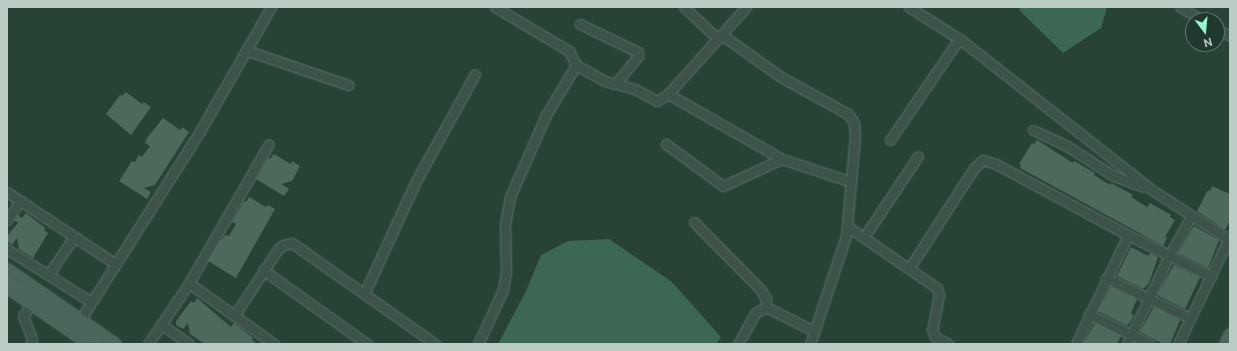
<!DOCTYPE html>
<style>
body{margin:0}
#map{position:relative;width:1237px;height:351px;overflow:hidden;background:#284336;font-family:"Public Sans",sans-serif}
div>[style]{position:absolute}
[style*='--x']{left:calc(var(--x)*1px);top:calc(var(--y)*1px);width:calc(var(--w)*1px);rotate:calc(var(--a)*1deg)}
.water>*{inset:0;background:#3c6754}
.building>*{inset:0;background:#4d695c}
.roads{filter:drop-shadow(0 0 1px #5e7369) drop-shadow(0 0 1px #5e7369)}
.street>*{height:9px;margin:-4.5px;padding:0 4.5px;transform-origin:4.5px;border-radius:4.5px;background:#3d5349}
.secondary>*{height:13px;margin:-6.5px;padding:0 6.5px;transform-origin:6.5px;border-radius:6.5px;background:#4b655a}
span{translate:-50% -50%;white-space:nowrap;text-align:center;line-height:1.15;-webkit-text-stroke:3px #21382e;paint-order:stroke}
.frame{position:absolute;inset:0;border:8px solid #baccc4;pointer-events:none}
.north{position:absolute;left:1185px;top:12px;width:40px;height:40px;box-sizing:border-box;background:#21382e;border:1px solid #5e736a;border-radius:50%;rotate:164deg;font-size:11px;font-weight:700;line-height:16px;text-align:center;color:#baccc4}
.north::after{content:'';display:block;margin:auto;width:14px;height:18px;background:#96f5cc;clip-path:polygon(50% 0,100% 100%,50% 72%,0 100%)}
</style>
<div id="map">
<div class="water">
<div style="clip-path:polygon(1019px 7px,1107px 7px,1101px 28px,1063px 53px,1020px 11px)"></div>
<div style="clip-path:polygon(609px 239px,672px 282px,721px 337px,716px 344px,498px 344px,526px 291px,541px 255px,568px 241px)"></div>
</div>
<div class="building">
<div style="clip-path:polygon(126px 92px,142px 104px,144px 102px,151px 107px,131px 135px,106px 114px,120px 95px,122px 96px)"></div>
<div style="clip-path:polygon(163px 118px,180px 130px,182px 127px,189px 132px,155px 185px,144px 188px,151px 192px,147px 199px,119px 181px,132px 161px,135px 162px,139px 155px,142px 157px,150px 146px,145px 143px,147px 138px)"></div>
<div style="clip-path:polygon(1037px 140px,1073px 163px,1074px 161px,1095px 173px,1094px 175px,1110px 185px,1111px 183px,1133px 195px,1131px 197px,1147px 207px,1150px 203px,1171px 215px,1170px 217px,1175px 220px,1165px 237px,1167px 238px,1163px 246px,1020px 168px,1021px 166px,1019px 164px,1032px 143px,1034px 144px)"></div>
<div style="clip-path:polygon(274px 154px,291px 164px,292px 161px,300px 166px,292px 181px,281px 184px,289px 189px,284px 196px,256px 179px,268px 158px,270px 159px)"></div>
<div style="clip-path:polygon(1212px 186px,1230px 194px,1230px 220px,1225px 230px,1197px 211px,1208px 190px,1210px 191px)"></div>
<div style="clip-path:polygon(249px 197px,266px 207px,268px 205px,275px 209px,236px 278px,208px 261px,220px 241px,226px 235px,229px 236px,236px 224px,232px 222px,244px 201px,246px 202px)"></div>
<div style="clip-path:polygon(26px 213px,45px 228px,44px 230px,48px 233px,33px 258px,19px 249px,17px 238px,12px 245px,7px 241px,7px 236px,18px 223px,14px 220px,18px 215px,22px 218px)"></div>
<div style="clip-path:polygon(1194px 226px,1219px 240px,1208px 268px,1178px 253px)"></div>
<div style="clip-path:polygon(1131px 247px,1148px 256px,1150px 253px,1158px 257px,1149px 283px,1143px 289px,1117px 276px)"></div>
<div style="clip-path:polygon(1174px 265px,1200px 277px,1185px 309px,1159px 296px,1158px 293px)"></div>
<div style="clip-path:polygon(1111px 287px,1137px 299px,1131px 313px,1134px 316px,1127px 326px,1098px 311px)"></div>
<div style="clip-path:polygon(197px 298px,231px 327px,234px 323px,253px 338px,252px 340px,257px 344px,205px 344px,190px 334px,188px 323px,183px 329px,176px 325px,176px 321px,191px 301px,194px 303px)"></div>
<div style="clip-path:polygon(1154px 307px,1180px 320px,1170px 344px,1163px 344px,1140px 332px)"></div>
<div style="clip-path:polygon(1095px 323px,1121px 336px,1117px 344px,1083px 344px)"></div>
</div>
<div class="roads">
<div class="street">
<div style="--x:495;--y:7;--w:86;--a:30.7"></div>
<div style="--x:569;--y:51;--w:16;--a:63"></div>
<div style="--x:576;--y:65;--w:10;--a:29"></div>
<div style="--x:585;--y:70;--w:23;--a:29"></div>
<div style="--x:605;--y:81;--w:31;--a:15"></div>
<div style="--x:635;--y:89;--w:25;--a:29"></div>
<div style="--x:657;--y:101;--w:13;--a:-32"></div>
<div style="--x:668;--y:94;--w:117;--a:-48.1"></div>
<div style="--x:684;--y:7;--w:47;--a:43.3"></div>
<div style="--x:909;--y:7;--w:62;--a:32.4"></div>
<div style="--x:961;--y:40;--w:243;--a:38.1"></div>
<div style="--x:1152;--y:190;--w:93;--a:32.7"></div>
<div style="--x:1180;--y:7;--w:26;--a:31"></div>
<div style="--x:580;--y:24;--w:64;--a:25.8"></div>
<div style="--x:638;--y:52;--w:4;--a:90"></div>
<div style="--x:638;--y:56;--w:36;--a:129"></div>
<div style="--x:1217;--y:29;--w:15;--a:28"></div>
<div style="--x:722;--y:35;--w:72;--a:35.4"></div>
<div style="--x:781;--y:77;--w:77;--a:28.9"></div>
<div style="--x:848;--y:114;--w:11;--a:56"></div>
<div style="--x:854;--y:123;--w:13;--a:86"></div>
<div style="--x:855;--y:136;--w:100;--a:95.1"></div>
<div style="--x:846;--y:236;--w:114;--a:108.4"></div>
<div style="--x:248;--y:51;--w:106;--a:18.8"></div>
<div style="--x:668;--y:94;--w:131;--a:29.7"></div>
<div style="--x:782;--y:159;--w:71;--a:18.2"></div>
<div style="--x:1033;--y:130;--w:38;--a:25"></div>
<div style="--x:1067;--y:146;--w:54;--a:32.8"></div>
<div style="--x:1112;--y:175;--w:33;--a:21"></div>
<div style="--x:890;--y:140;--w:122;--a:-55.7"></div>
<div style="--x:666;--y:144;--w:71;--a:36.4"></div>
<div style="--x:723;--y:186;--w:65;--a:-24.6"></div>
<div style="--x:7;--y:192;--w:128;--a:33.6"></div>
<div style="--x:7;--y:220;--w:23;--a:-56"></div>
<div style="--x:694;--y:222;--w:95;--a:45.4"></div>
<div style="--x:761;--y:290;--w:10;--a:61"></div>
<div style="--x:766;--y:299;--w:8;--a:90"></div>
<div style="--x:847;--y:226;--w:109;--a:34.6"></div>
<div style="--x:937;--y:288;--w:7;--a:74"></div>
<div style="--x:939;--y:295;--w:36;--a:101"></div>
<div style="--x:932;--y:330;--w:8;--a:67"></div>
<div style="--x:935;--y:337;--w:15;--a:28"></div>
<div style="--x:864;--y:237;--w:97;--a:-56.3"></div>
<div style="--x:7;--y:249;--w:99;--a:32.2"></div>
<div style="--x:910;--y:267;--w:118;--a:-57.1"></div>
<div style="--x:974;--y:168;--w:12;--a:-42"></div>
<div style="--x:983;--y:160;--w:14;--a:17"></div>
<div style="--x:996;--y:164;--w:150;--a:28.3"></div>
<div style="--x:1128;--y:235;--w:93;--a:26.3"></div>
<div style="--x:263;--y:270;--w:128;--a:35.4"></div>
<div style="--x:48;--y:275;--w:46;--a:-55.6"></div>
<div style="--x:1106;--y:278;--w:93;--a:25.5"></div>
<div style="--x:189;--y:283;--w:105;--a:35.7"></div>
<div style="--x:365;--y:292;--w:122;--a:-65.3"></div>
<div style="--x:416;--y:181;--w:122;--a:-61.1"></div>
<div style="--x:1089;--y:314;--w:68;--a:26.2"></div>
<div style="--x:234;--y:316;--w:80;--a:-56.7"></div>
<div style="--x:278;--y:249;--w:6;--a:-39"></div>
<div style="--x:283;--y:245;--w:9;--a:-13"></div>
<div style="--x:292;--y:243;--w:175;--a:35.2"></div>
<div style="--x:77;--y:325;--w:230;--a:-57.6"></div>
<div style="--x:200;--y:131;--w:143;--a:-60.2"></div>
<div style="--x:162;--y:325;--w:33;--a:35"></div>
<div style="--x:31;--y:344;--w:5;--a:-79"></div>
<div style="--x:32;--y:339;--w:25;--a:-111"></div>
<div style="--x:23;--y:316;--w:16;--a:-55"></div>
<div style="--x:148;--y:344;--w:73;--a:-56.1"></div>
<div style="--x:189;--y:283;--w:160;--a:-60.1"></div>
<div style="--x:478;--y:344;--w:60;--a:-65.2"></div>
<div style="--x:503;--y:290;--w:20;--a:-81"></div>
<div style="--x:506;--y:270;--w:45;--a:-91.3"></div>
<div style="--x:505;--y:225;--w:28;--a:-80"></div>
<div style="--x:510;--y:197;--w:90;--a:-66.3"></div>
<div style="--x:546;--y:115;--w:58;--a:-59"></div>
<div style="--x:738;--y:344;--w:35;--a:-61"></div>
<div style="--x:755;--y:313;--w:13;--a:-29"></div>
<div style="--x:766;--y:307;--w:54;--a:26.6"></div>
<div style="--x:1076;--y:344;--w:121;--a:-64.5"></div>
<div style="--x:1127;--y:344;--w:98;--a:-64.5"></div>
<div style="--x:1169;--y:256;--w:46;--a:-61.2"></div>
<div style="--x:1178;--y:344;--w:120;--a:-64.3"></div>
</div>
<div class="secondary">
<div style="--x:7;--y:270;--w:130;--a:34.7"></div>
<div style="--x:7;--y:286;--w:102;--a:34.6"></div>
<div style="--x:1226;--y:344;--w:10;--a:-66"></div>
</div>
</div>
<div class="frame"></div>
<div class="north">N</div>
</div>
